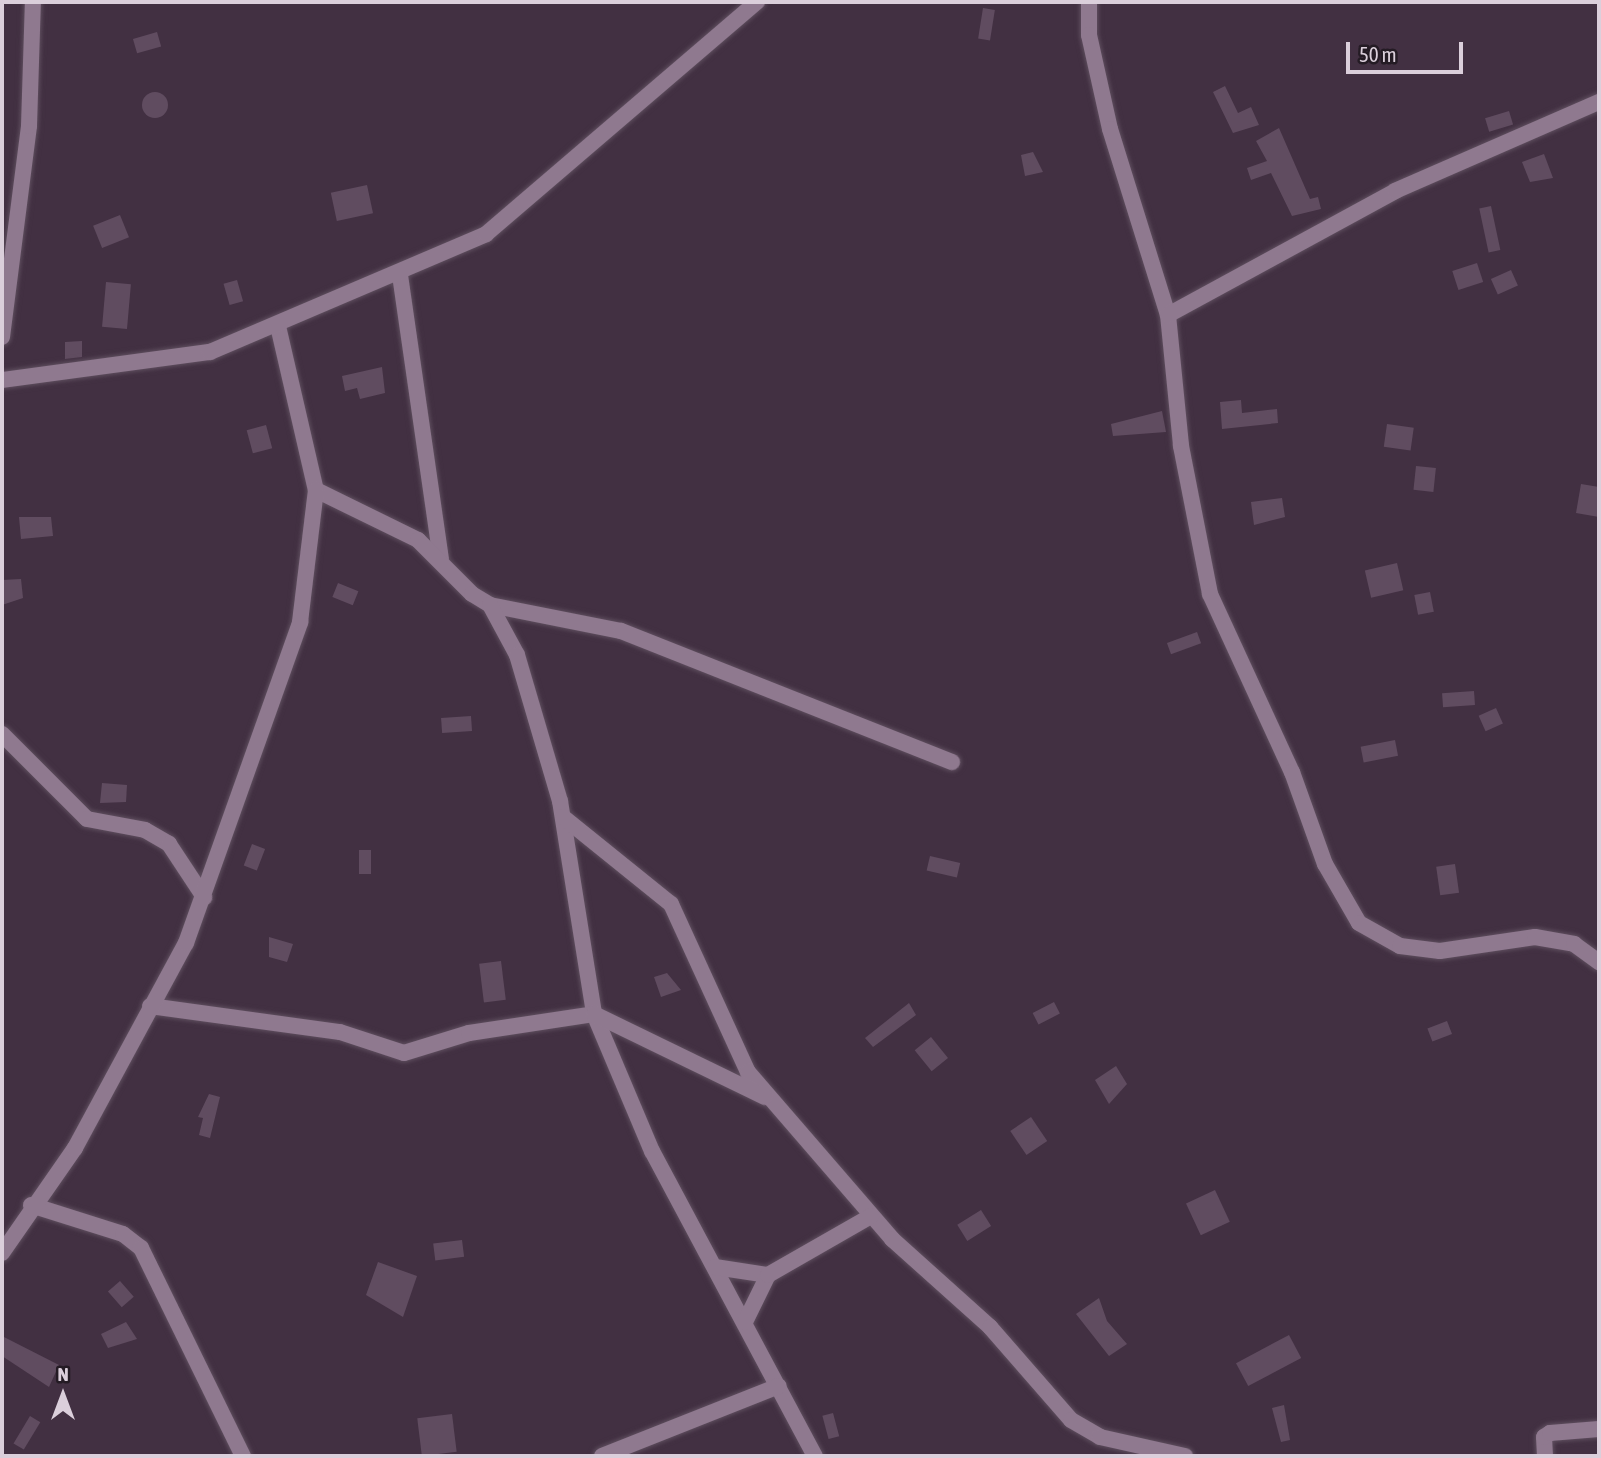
<!DOCTYPE html>
<style>
body{margin:0}
#map{position:relative;width:1601px;height:1458px;overflow:hidden;background:#423042;font-family:"Asap Condensed",sans-serif}
div>[style]{position:absolute}
[style*='--x']{left:calc(var(--x)*1px);top:calc(var(--y)*1px);width:calc(var(--w)*1px);rotate:calc(var(--a)*1deg)}
.building>*{inset:0;background:#604c60;transform-origin:0 0}
.round{border-radius:50%}
.roads{filter:drop-shadow(0 0 2px #5e4e5e) drop-shadow(0 0 2px #5e4e5e)}
.minor>*{height:16px;margin:-8px;padding:0 8px;transform-origin:8px;border-radius:8px;background:#8f798f}
span{translate:-50% -50%;white-space:nowrap;text-align:center;line-height:1.15;-webkit-text-stroke:5px #241b24;paint-order:stroke}
.frame{position:absolute;inset:0;border:4px solid #dbcfdb;pointer-events:none}
.north{position:absolute;left:28px;top:1360px;width:70px;height:70px;-webkit-text-stroke:5px #241b24;paint-order:stroke;rotate:0deg;font-size:19px;font-weight:700;line-height:28px;text-align:center;color:#dbcfdb}
.north::after{content:'';display:block;margin:auto;width:24px;height:32px;background:#dbcfdb;clip-path:polygon(50% 0,100% 100%,50% 72%,0 100%)}
.scale{position:absolute;left:1346px;top:42px;width:117px;height:32px;box-sizing:border-box;border:4px solid #dbcfdb;border-top:0;padding-left:9px;font-size:21px;line-height:24px;white-space:nowrap;color:#dbcfdb;-webkit-text-stroke:5px #241b24;paint-order:stroke}
</style>
<div id="map">
<div class="building">
<div style="left:983px;top:8px;width:12px;height:31px;rotate:9deg"></div>
<div style="left:157px;top:32px;width:15px;height:25px;rotate:74deg"></div>
<div style="clip-path:polygon(1225px 86px,1238px 113px,1251px 107px,1259px 125px,1233px 133px,1213px 92px)"></div>
<div class="round" style="left:142px;top:92px;width:26px;height:26px"></div>
<div style="left:1509px;top:111px;width:14px;height:25px;rotate:73deg"></div>
<div style="clip-path:polygon(1279px 128px,1310px 199px,1318px 197px,1321px 209px,1292px 216px,1271px 173px,1251px 180px,1247px 168px,1267px 161px,1256px 141px)"></div>
<div style="clip-path:polygon(1033px 152px,1043px 172px,1025px 176px,1021px 155px)"></div>
<div style="clip-path:polygon(1544px 154px,1553px 178px,1530px 182px,1522px 162px)"></div>
<div style="left:367px;top:185px;width:29px;height:37px;rotate:78deg"></div>
<div style="left:1491px;top:206px;width:45px;height:12px;rotate:78deg"></div>
<div style="left:120px;top:215px;width:24px;height:29px;rotate:68deg"></div>
<div style="left:1477px;top:263px;width:20px;height:26px;rotate:72deg"></div>
<div style="left:1511px;top:270px;width:17px;height:22px;rotate:66deg"></div>
<div style="left:237px;top:280px;width:22px;height:14px;rotate:74deg"></div>
<div style="left:106px;top:282px;width:25px;height:45px;rotate:5deg"></div>
<div style="clip-path:polygon(82px 341px,82px 357px,65px 359px,65px 342px)"></div>
<div style="clip-path:polygon(382px 367px,385px 393px,360px 399px,357px 388px,345px 391px,342px 376px)"></div>
<div style="clip-path:polygon(1241px 400px,1242px 413px,1277px 409px,1278px 423px,1222px 429px,1220px 402px)"></div>
<div style="clip-path:polygon(1162px 411px,1166px 432px,1113px 436px,1111px 424px)"></div>
<div style="left:1387px;top:424px;width:27px;height:23px;rotate:8deg"></div>
<div style="left:266px;top:425px;width:24px;height:20px;rotate:75deg"></div>
<div style="left:1416px;top:466px;width:20px;height:24px;rotate:6deg"></div>
<div style="clip-path:polygon(1581px 484px,1599px 487px,1599px 517px,1576px 513px)"></div>
<div style="clip-path:polygon(1282px 498px,1285px 517px,1254px 525px,1251px 502px)"></div>
<div style="clip-path:polygon(19px 517px,51px 517px,53px 536px,21px 539px)"></div>
<div style="left:1397px;top:563px;width:28px;height:33px;rotate:77deg"></div>
<div style="clip-path:polygon(21px 579px,23px 598px,2px 605px,2px 580px)"></div>
<div style="left:338px;top:583px;width:22px;height:15px;rotate:22deg"></div>
<div style="left:1430px;top:592px;width:20px;height:16px;rotate:79deg"></div>
<div style="left:1197px;top:632px;width:12px;height:32px;rotate:70deg"></div>
<div style="left:1474px;top:691px;width:14px;height:32px;rotate:86deg"></div>
<div style="left:1496px;top:708px;width:17px;height:19px;rotate:66deg"></div>
<div style="left:471px;top:716px;width:15px;height:30px;rotate:86deg"></div>
<div style="left:1395px;top:740px;width:16px;height:35px;rotate:79deg"></div>
<div style="clip-path:polygon(102px 783px,127px 785px,126px 802px,100px 803px)"></div>
<div style="left:252px;top:844px;width:14px;height:23px;rotate:21deg"></div>
<div style="left:359px;top:850px;width:12px;height:24px"></div>
<div style="left:930px;top:856px;width:31px;height:15px;rotate:13deg"></div>
<div style="left:1455px;top:864px;width:29px;height:19px;rotate:82deg"></div>
<div style="clip-path:polygon(269px 937px,293px 944px,287px 962px,269px 957px)"></div>
<div style="left:501px;top:961px;width:39px;height:22px;rotate:83deg"></div>
<div style="clip-path:polygon(667px 973px,681px 990px,661px 997px,654px 977px)"></div>
<div style="left:1054px;top:1002px;width:13px;height:24px;rotate:63deg"></div>
<div style="clip-path:polygon(909px 1003px,916px 1015px,873px 1047px,865px 1038px)"></div>
<div style="left:1447px;top:1021px;width:14px;height:21px;rotate:69deg"></div>
<div style="left:931px;top:1037px;width:27px;height:21px;rotate:51deg"></div>
<div style="clip-path:polygon(1116px 1066px,1127px 1084px,1109px 1104px,1095px 1080px)"></div>
<div style="clip-path:polygon(209px 1094px,220px 1097px,210px 1138px,199px 1135px,203px 1118px,198px 1117px)"></div>
<div style="left:1031px;top:1117px;width:29px;height:25px;rotate:56deg"></div>
<div style="left:1215px;top:1190px;width:35px;height:32px;rotate:65deg"></div>
<div style="left:981px;top:1210px;width:19px;height:28px;rotate:58deg"></div>
<div style="left:462px;top:1240px;width:17px;height:29px;rotate:83deg"></div>
<div style="clip-path:polygon(378px 1262px,417px 1276px,403px 1317px,366px 1295px)"></div>
<div style="left:120px;top:1281px;width:21px;height:16px;rotate:49deg"></div>
<div style="clip-path:polygon(1099px 1298px,1107px 1321px,1127px 1344px,1109px 1356px,1076px 1314px)"></div>
<div style="clip-path:polygon(126px 1322px,137px 1339px,108px 1348px,101px 1334px)"></div>
<div style="left:1289px;top:1335px;width:26px;height:60px;rotate:62deg"></div>
<div style="clip-path:polygon(2px 1336px,59px 1365px,49px 1387px,2px 1356px)"></div>
<div style="clip-path:polygon(1284px 1405px,1290px 1440px,1281px 1442px,1272px 1408px)"></div>
<div style="left:833px;top:1413px;width:24px;height:11px;rotate:75deg"></div>
<div style="left:452px;top:1414px;width:38px;height:35px;rotate:83deg"></div>
<div style="left:30px;top:1416px;width:12px;height:32px;rotate:31deg"></div>
</div>
<div class="roads">
<div class="minor">
<div style="--x:1089;--y:2;--w:33;--a:90"></div>
<div style="--x:1089;--y:35;--w:96;--a:77.4"></div>
<div style="--x:1110;--y:129;--w:195;--a:72.7"></div>
<div style="--x:1168;--y:315;--w:132;--a:84.3"></div>
<div style="--x:1181;--y:446;--w:151;--a:78.9"></div>
<div style="--x:1210;--y:594;--w:196;--a:65.3"></div>
<div style="--x:1292;--y:772;--w:98;--a:70.3"></div>
<div style="--x:1325;--y:864;--w:68;--a:60"></div>
<div style="--x:1359;--y:923;--w:47;--a:29.3"></div>
<div style="--x:1400;--y:946;--w:40;--a:7.1"></div>
<div style="--x:1440;--y:951;--w:96;--a:-8.4"></div>
<div style="--x:1535;--y:937;--w:40;--a:10"></div>
<div style="--x:1574;--y:944;--w:31;--a:36"></div>
<div style="--x:400;--y:275;--w:287;--a:81.8"></div>
<div style="--x:1168;--y:315;--w:259;--a:-28.6"></div>
<div style="--x:1395;--y:191;--w:223;--a:-23.6"></div>
<div style="--x:278;--y:326;--w:168;--a:77"></div>
<div style="--x:316;--y:490;--w:114;--a:26.1"></div>
<div style="--x:418;--y:540;--w:76;--a:45"></div>
<div style="--x:472;--y:594;--w:21;--a:31"></div>
<div style="--x:490;--y:605;--w:134;--a:11.2"></div>
<div style="--x:621;--y:631;--w:356;--a:21.6"></div>
<div style="--x:2;--y:337;--w:213;--a:-82.7"></div>
<div style="--x:29;--y:126;--w:124;--a:-88.2"></div>
<div style="--x:2;--y:380;--w:210;--a:-7.7"></div>
<div style="--x:210;--y:352;--w:300;--a:-23.1"></div>
<div style="--x:486;--y:234;--w:357;--a:-40.6"></div>
<div style="--x:490;--y:605;--w:57;--a:61.6"></div>
<div style="--x:517;--y:655;--w:152;--a:73.6"></div>
<div style="--x:560;--y:801;--w:216;--a:80.9"></div>
<div style="--x:594;--y:1014;--w:149;--a:67.1"></div>
<div style="--x:652;--y:1151;--w:346;--a:61.9"></div>
<div style="--x:2;--y:734;--w:120;--a:45"></div>
<div style="--x:87;--y:819;--w:59;--a:10.7"></div>
<div style="--x:145;--y:830;--w:28;--a:30"></div>
<div style="--x:169;--y:844;--w:64;--a:56.6"></div>
<div style="--x:563;--y:817;--w:139;--a:38.9"></div>
<div style="--x:671;--y:904;--w:185;--a:65.4"></div>
<div style="--x:748;--y:1072;--w:221;--a:49.2"></div>
<div style="--x:892;--y:1239;--w:132;--a:41.9"></div>
<div style="--x:990;--y:1327;--w:123;--a:48.9"></div>
<div style="--x:1071;--y:1420;--w:34;--a:30"></div>
<div style="--x:1100;--y:1437;--w:87;--a:12.6"></div>
<div style="--x:150;--y:1006;--w:192;--a:7.8"></div>
<div style="--x:340;--y:1032;--w:67;--a:18.2"></div>
<div style="--x:404;--y:1053;--w:68;--a:-17.1"></div>
<div style="--x:469;--y:1033;--w:126;--a:-8.6"></div>
<div style="--x:594;--y:1014;--w:190;--a:25.9"></div>
<div style="--x:31;--y:1205;--w:96;--a:17.5"></div>
<div style="--x:123;--y:1234;--w:23;--a:38"></div>
<div style="--x:141;--y:1248;--w:232;--a:63.9"></div>
<div style="--x:2;--y:1253;--w:128;--a:-55.2"></div>
<div style="--x:75;--y:1148;--w:233;--a:-61.6"></div>
<div style="--x:186;--y:943;--w:341;--a:-70.4"></div>
<div style="--x:300;--y:622;--w:133;--a:-83.1"></div>
<div style="--x:715;--y:1267;--w:54;--a:8.6"></div>
<div style="--x:745;--y:1322;--w:52;--a:-63.9"></div>
<div style="--x:768;--y:1275;--w:119;--a:-29.8"></div>
<div style="--x:602;--y:1456;--w:190;--a:-21.6"></div>
<div style="--x:1545;--y:1456;--w:19;--a:-93"></div>
<div style="--x:1544;--y:1437;--w:7;--a:-34"></div>
<div style="--x:1550;--y:1433;--w:49;--a:-4.7"></div>
</div>
</div>
<div class="frame"></div>
<div class="north">N</div>
<div class="scale">50 m</div>
</div>
